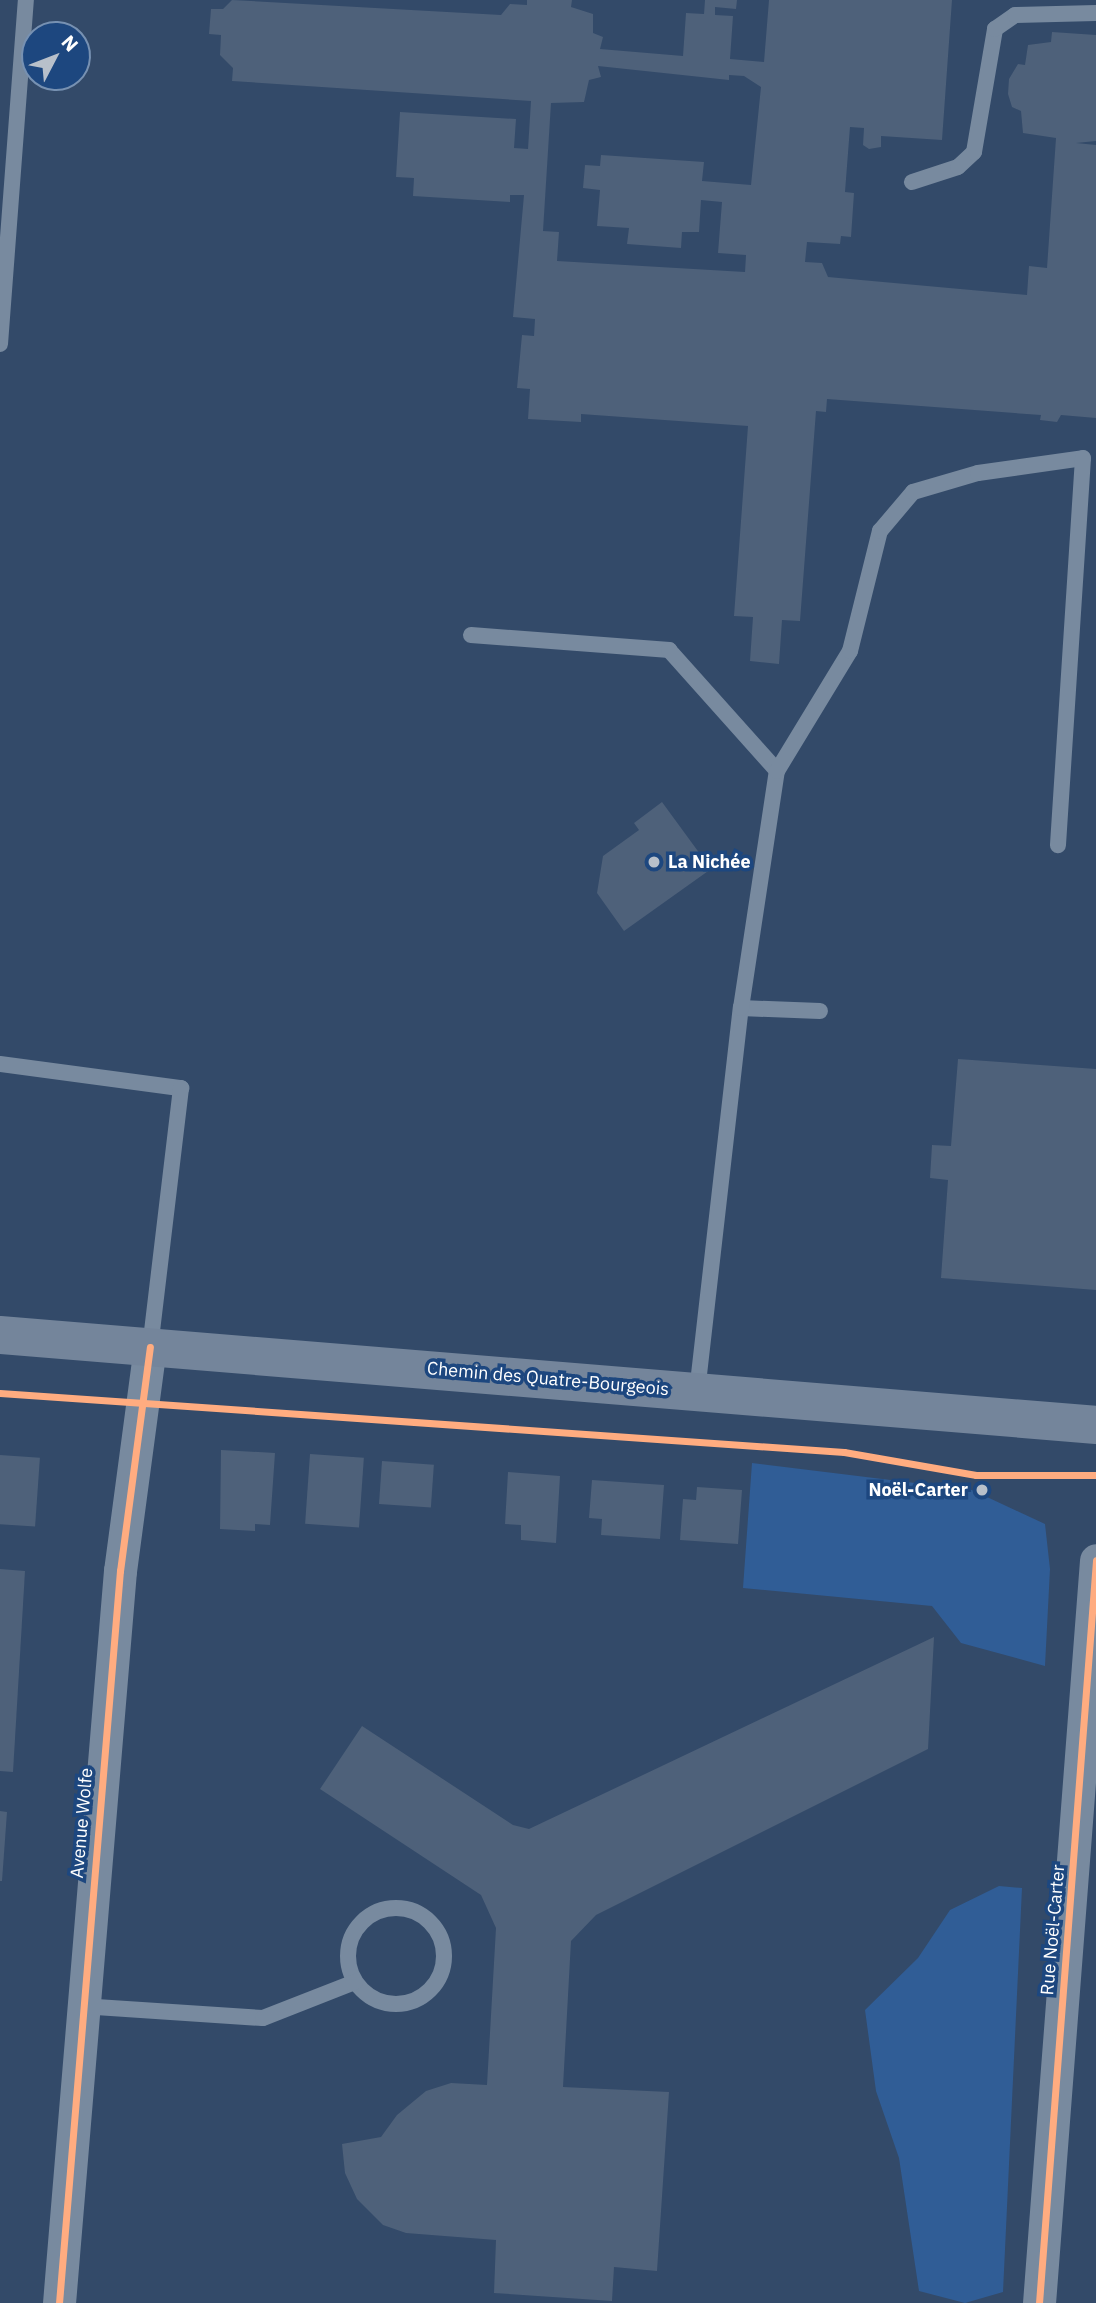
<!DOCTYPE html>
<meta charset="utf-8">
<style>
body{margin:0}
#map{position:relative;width:1096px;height:2303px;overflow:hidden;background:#334a69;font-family:"IBM Plex Sans",sans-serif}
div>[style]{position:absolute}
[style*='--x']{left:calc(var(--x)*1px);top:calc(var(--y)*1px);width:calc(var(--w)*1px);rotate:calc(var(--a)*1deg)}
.green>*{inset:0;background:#305d96}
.building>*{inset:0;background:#4e617a;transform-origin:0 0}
.service>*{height:16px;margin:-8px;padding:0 8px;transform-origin:8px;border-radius:8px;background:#788a9f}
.service>.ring{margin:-8px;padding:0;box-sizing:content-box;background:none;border:16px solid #788a9f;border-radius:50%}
.minor>*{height:33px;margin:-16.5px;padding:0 16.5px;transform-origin:16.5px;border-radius:16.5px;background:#788a9f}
.secondary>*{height:38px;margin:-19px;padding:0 19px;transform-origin:19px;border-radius:19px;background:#74859b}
.cycleway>*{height:7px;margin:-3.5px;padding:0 3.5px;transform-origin:3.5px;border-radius:3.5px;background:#ffac80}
.dots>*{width:19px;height:19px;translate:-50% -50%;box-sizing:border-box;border:4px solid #1d477f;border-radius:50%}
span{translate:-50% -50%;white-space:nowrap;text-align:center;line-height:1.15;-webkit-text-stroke:7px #1d477f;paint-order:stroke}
.poi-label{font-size:18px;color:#fff;font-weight:700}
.left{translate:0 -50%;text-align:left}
.right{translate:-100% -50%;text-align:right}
.street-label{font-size:18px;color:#fff}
.north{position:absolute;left:21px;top:21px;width:70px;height:70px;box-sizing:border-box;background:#1d477f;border:2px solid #7791b2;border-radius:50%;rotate:48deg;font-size:19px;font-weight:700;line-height:28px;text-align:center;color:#fff}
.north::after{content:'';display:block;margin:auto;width:24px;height:32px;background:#b8c0ca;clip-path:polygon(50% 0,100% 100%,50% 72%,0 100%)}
</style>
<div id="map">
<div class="green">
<div style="clip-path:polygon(752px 1463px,972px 1490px,1045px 1524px,1050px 1569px,1045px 1666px,961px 1643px,932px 1606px,743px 1588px)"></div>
<div style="clip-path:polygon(999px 1886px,1022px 1888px,1003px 2292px,965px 2303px,919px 2291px,899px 2158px,876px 2091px,865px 2010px,918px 1958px,950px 1910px)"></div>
</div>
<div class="building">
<div style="clip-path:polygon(evenodd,232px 0,501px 15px,510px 4px,527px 5px,527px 0,572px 0,571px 7px,593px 14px,593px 33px,603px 37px,600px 49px,683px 56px,686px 13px,704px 14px,705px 0,737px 0,736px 9px,715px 7px,715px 15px,733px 16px,730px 59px,764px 62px,769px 0,952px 0,942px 140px,881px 136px,881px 147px,869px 149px,863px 145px,864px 128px,850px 127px,845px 192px,854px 193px,851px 237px,841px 236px,840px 244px,807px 242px,805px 262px,822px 263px,828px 277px,1027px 295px,1029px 266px,1047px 268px,1056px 138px,1023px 133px,1021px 111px,1012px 107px,1008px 94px,1009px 79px,1018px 64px,1025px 65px,1028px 45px,1051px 42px,1052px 32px,1096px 35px,1096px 141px,1076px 143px,1096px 145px,1096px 418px,1061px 415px,1057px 422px,1040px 420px,1041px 415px,827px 399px,826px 412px,816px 411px,800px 621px,782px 620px,779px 664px,750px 661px,753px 617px,734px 616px,748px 426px,581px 414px,581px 422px,528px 419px,530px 389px,517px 388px,522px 335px,534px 336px,535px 319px,513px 317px,524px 195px,510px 195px,510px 202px,413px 196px,414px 178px,396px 177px,400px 112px,516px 119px,514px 148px,528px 149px,531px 101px,232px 81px,233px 68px,220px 55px,221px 35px,209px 34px,211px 9px,223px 9px,232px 0,598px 66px,729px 80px,729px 75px,744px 76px,761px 87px,751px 185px,702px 181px,704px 162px,601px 155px,600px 166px,585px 165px,583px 188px,600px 190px,597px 226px,629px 228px,627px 244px,681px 248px,682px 232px,699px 232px,701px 200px,722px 202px,718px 253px,746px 255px,745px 272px,557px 261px,559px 232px,543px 231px,551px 103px,584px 102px,589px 80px,601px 77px,598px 66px)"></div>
<div style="clip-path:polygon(662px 802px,711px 869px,624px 931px,597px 893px,603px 856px,639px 830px,634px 823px)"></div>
<div style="clip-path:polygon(958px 1059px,1096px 1069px,1096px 1290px,941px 1278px,948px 1180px,930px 1178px,932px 1145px,951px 1146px)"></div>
<div style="clip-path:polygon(221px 1450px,275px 1453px,270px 1525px,255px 1524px,255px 1531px,220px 1529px)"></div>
<div style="left:310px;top:1454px;width:54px;height:70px;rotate:4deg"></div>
<div style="left:0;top:1455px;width:40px;height:69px;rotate:4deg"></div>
<div style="left:382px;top:1461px;width:52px;height:43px;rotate:4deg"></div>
<div style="clip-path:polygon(508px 1472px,560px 1476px,556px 1543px,521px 1540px,521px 1525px,505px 1524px)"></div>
<div style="clip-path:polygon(592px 1480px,664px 1485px,660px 1539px,601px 1535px,602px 1519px,589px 1518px)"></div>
<div style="clip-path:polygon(697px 1487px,742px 1490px,738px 1544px,680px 1540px,683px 1499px,696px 1500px)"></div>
<div style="clip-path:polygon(0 1569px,25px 1571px,13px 1772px,0 1771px)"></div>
<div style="clip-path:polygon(934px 1637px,928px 1749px,596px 1915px,571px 1941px,563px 2087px,669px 2092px,657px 2271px,614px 2267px,612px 2301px,494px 2293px,496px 2240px,406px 2233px,383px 2225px,357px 2199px,345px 2173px,342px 2144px,381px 2137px,397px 2115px,426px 2091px,451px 2083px,487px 2085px,496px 1928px,481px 1895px,320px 1789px,362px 1726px,513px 1825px,529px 1829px)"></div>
<div style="clip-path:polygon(0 1811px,7px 1812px,2px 1881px,0 1881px)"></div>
</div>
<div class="service">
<div style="--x:912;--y:182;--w:48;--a:-18.1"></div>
<div style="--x:958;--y:167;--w:22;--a:-43"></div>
<div style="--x:974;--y:152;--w:125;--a:-80.3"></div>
<div style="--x:995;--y:29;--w:24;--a:-35"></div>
<div style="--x:1015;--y:15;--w:81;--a:-1.4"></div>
<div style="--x:0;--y:344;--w:345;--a:-85.7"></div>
<div style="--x:471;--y:635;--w:199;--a:4.3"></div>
<div style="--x:669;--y:650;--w:162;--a:48.2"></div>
<div style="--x:741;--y:1008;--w:79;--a:2.2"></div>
<div style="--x:0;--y:1064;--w:183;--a:7.6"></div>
<div style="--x:181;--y:1088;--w:261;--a:96.8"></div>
<div style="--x:697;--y:1392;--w:387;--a:-83.5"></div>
<div style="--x:741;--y:1008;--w:240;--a:-81.4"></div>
<div style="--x:777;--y:771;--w:140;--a:-58.7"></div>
<div style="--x:850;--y:651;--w:124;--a:-76"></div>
<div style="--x:880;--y:531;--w:51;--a:-49.8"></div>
<div style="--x:913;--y:492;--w:68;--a:-16.3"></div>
<div style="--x:978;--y:473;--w:106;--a:-8.1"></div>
<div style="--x:1083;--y:458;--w:388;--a:93.7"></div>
<div class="ring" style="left:348px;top:1908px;width:80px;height:80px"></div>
<div style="--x:81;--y:2006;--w:182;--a:3.8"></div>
<div style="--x:263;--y:2018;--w:99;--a:-21.4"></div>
</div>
<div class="minor">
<div style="--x:59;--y:2303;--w:735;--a:-85.24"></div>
<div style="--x:120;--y:1571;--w:226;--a:-82.4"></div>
<div style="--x:1039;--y:2303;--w:745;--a:-85.61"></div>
</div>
<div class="secondary">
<div style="--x:0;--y:1335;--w:1100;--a:4.69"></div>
</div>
<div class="cycleway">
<div style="--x:0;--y:1393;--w:846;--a:4"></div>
<div style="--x:844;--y:1452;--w:134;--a:9.9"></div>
<div style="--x:976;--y:1475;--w:120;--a:0"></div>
<div style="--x:59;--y:2303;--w:735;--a:-85.24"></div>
<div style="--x:120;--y:1571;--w:226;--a:-82.4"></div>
<div style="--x:1039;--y:2303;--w:745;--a:-85.61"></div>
</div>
<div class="dots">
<div style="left:654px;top:862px;background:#b8c0ca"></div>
<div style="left:982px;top:1490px;background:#b8c0ca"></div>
</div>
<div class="poi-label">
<span class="left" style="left:668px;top:862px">La Nichée</span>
<span class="right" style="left:968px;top:1490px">Noël-Carter</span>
</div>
<div class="street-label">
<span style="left:548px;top:1379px;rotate:5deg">Chemin des Quatre-Bourgeois</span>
<span style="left:82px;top:1823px;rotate:-85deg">Avenue Wolfe</span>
<span style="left:1053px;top:1930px;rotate:-85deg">Rue Noël-Carter</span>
</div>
<div class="north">N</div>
</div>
